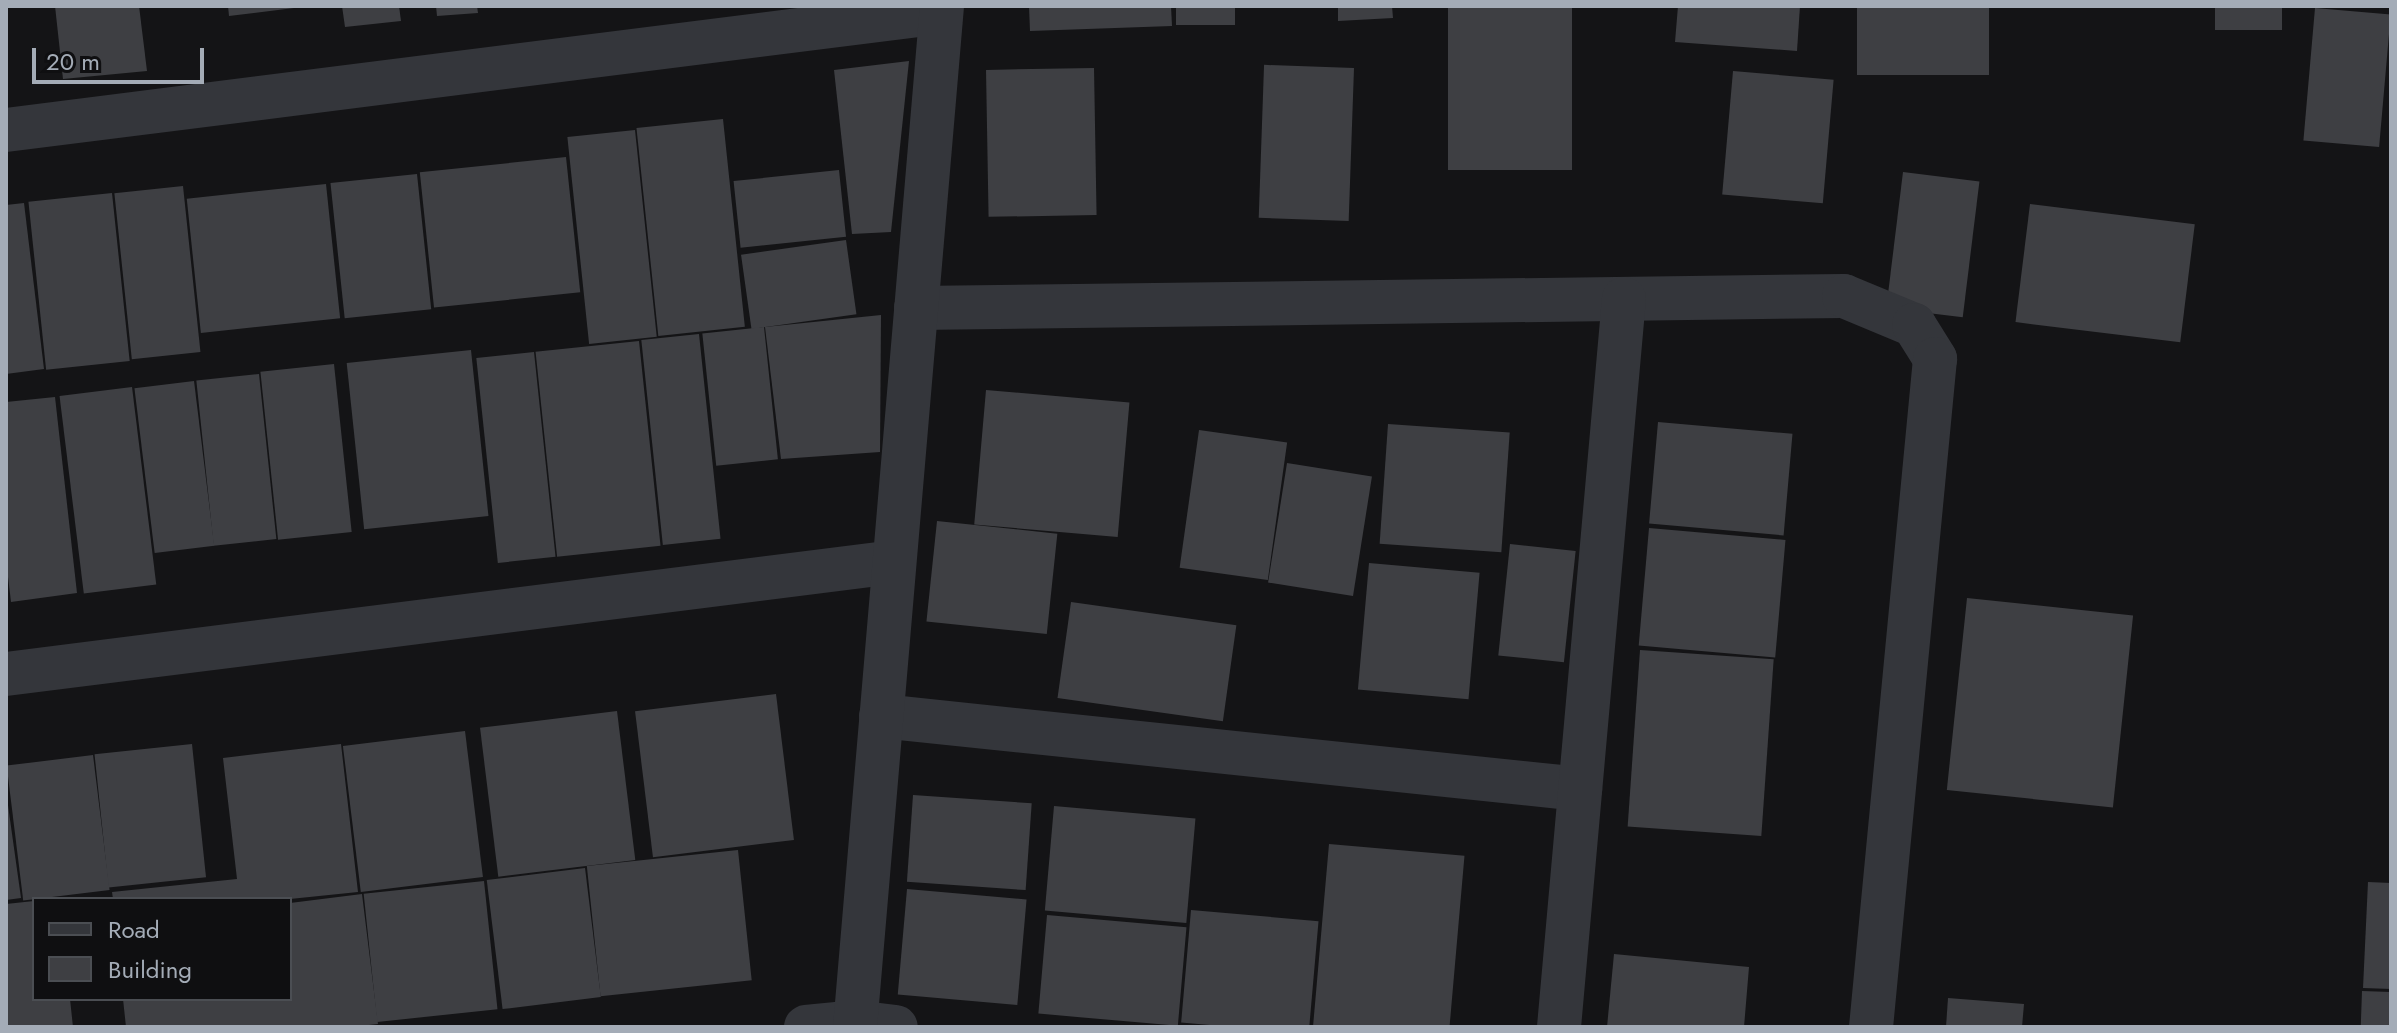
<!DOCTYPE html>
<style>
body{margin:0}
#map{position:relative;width:2397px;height:1033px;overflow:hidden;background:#141416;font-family:Jost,sans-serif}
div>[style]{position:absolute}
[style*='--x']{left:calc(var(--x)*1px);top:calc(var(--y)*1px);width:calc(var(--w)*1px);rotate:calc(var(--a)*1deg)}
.building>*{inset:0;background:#3e3f43;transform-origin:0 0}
.street>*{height:44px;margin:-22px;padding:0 22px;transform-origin:22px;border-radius:22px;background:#34363b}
span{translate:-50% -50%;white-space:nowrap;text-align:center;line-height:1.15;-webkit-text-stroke:7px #0f0f11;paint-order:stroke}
.frame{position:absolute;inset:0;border:8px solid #a4acb7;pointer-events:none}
.legend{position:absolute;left:32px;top:897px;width:260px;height:104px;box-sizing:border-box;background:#0f0f11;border:2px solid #4b4e53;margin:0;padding:10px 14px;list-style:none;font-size:24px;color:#a4acb7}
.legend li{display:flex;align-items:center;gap:16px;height:40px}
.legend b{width:40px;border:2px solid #4b4e53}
.scale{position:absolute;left:32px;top:48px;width:172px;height:36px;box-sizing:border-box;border:4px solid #a4acb7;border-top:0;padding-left:10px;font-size:24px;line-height:28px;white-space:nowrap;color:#a4acb7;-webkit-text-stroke:6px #0f0f11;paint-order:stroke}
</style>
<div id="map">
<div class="building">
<div style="clip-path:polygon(55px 6px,139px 6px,147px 71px,63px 79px)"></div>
<div style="clip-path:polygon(228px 6px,294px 6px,294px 8px,229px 16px)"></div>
<div style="clip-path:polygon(342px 6px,399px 6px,401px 21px,345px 27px)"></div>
<div style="clip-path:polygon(436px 6px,477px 6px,478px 13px,437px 16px)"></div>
<div style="clip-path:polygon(1029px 6px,1171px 6px,1172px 26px,1030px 31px)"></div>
<div style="left:1176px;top:6px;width:59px;height:19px"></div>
<div style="clip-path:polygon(1338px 6px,1392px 6px,1393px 18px,1338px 21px)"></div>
<div style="left:1448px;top:6px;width:124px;height:164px"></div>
<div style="clip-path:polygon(1678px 6px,1800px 6px,1797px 51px,1675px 42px)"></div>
<div style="left:1857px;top:6px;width:132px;height:69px"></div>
<div style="left:2215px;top:6px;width:67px;height:24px"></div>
<div style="left:2315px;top:8px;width:76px;height:133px;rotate:5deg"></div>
<div style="clip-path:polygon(909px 61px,891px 232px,852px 234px,834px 70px)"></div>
<div style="left:1094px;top:68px;width:147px;height:108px;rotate:89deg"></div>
<div style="left:1354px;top:68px;width:153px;height:90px;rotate:92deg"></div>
<div style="left:1733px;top:71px;width:101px;height:124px;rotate:5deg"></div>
<div style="left:723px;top:119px;width:209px;height:87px;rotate:84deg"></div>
<div style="left:635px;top:130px;width:208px;height:68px;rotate:84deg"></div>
<div style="left:566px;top:157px;width:136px;height:147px;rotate:84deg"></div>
<div style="left:839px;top:170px;width:67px;height:106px;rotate:84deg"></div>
<div style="left:1903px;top:172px;width:77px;height:137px;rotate:7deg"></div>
<div style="left:417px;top:174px;width:136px;height:87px;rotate:84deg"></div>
<div style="left:326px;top:184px;width:135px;height:140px;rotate:84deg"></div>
<div style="left:183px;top:186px;width:167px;height:69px;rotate:84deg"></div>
<div style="left:112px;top:193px;width:169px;height:84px;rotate:84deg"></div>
<div style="clip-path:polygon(24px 203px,44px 369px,6px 374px,6px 205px)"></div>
<div style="left:2030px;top:204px;width:166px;height:119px;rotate:7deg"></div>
<div style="left:846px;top:240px;width:75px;height:106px;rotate:82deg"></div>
<div style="clip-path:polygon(881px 315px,880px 452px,781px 459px,765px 327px)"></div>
<div style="left:764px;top:327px;width:133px;height:62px;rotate:84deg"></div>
<div style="left:699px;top:334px;width:206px;height:58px;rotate:84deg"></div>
<div style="left:639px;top:341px;width:206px;height:104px;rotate:84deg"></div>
<div style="left:471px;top:350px;width:167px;height:125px;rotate:84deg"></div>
<div style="left:534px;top:352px;width:206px;height:58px;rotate:84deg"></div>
<div style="left:334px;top:364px;width:169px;height:74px;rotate:84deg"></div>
<div style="left:259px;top:374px;width:166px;height:63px;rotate:84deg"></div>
<div style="left:194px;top:381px;width:166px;height:60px;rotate:83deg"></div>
<div style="left:132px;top:387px;width:199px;height:73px;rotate:83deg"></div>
<div style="left:986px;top:390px;width:144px;height:135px;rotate:5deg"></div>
<div style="clip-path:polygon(55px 397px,77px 593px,11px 602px,6px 560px,6px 402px)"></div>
<div style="left:1658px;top:422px;width:135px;height:102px;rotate:5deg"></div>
<div style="left:1388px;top:424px;width:122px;height:120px;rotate:4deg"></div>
<div style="left:1199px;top:430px;width:89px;height:139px;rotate:8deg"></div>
<div style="left:1287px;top:463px;width:86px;height:121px;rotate:9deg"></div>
<div style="left:937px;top:521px;width:121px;height:101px;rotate:6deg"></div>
<div style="left:1649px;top:528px;width:137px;height:118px;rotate:5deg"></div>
<div style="left:1510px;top:544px;width:66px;height:112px;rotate:6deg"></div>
<div style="left:1369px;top:563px;width:111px;height:127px;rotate:5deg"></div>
<div style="left:1967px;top:598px;width:167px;height:193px;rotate:6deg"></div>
<div style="left:1071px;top:602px;width:167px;height:97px;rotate:8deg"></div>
<div style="left:1640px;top:650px;width:134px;height:177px;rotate:4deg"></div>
<div style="left:776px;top:694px;width:147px;height:142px;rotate:83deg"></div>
<div style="left:617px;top:711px;width:150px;height:138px;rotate:83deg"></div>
<div style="left:465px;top:731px;width:147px;height:123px;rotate:83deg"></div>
<div style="left:192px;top:744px;width:134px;height:98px;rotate:84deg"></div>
<div style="clip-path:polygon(341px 744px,358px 892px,290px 899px,113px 899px,112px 892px,237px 879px,223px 758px)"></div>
<div style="left:93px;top:755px;width:136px;height:87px;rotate:83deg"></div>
<div style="clip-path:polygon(6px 791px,21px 898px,6px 900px)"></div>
<div style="left:913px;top:795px;width:119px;height:87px;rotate:4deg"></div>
<div style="left:1054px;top:806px;width:142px;height:105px;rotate:5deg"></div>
<div style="left:1329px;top:844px;width:136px;height:184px;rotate:5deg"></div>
<div style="left:738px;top:850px;width:131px;height:152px;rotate:84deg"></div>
<div style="left:585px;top:868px;width:130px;height:99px;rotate:83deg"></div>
<div style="left:484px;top:881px;width:129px;height:121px;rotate:84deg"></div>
<div style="clip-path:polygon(2368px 882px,2391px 883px,2391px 989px,2363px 988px)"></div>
<div style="left:907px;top:889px;width:120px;height:106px;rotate:5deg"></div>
<div style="clip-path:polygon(362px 894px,378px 1024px,351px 1027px,126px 1027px,123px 999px,290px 999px,290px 903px)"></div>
<div style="clip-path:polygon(34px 901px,34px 999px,70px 999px,73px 1027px,6px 1027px,6px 904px)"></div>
<div style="left:1191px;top:910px;width:128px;height:113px;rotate:5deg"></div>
<div style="left:1047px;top:915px;width:140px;height:99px;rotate:5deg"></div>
<div style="clip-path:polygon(1614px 954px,1749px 967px,1744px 1027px,1607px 1027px)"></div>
<div style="left:2362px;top:991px;width:29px;height:36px;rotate:2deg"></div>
<div style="clip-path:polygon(1948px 998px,2024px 1004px,2022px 1027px,1946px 1027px)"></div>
</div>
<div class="street">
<div style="--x:6;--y:130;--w:942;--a:-7.19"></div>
<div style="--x:916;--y:308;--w:928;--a:-0.74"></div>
<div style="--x:1844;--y:296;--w:76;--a:22.5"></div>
<div style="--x:1914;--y:325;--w:40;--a:58"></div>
<div style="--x:1935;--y:359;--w:671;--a:95.47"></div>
<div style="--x:6;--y:674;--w:895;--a:-7.19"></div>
<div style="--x:881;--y:716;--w:703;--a:5.96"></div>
<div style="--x:806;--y:1027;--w:49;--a:-5.8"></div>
<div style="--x:855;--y:1022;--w:41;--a:7"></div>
<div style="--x:855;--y:1027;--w:1025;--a:-85.13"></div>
<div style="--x:1559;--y:1027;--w:731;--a:-84.9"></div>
</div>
<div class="frame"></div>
<ul class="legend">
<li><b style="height:10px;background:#34363b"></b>Road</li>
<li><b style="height:22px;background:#3e3f43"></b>Building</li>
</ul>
<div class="scale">20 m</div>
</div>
